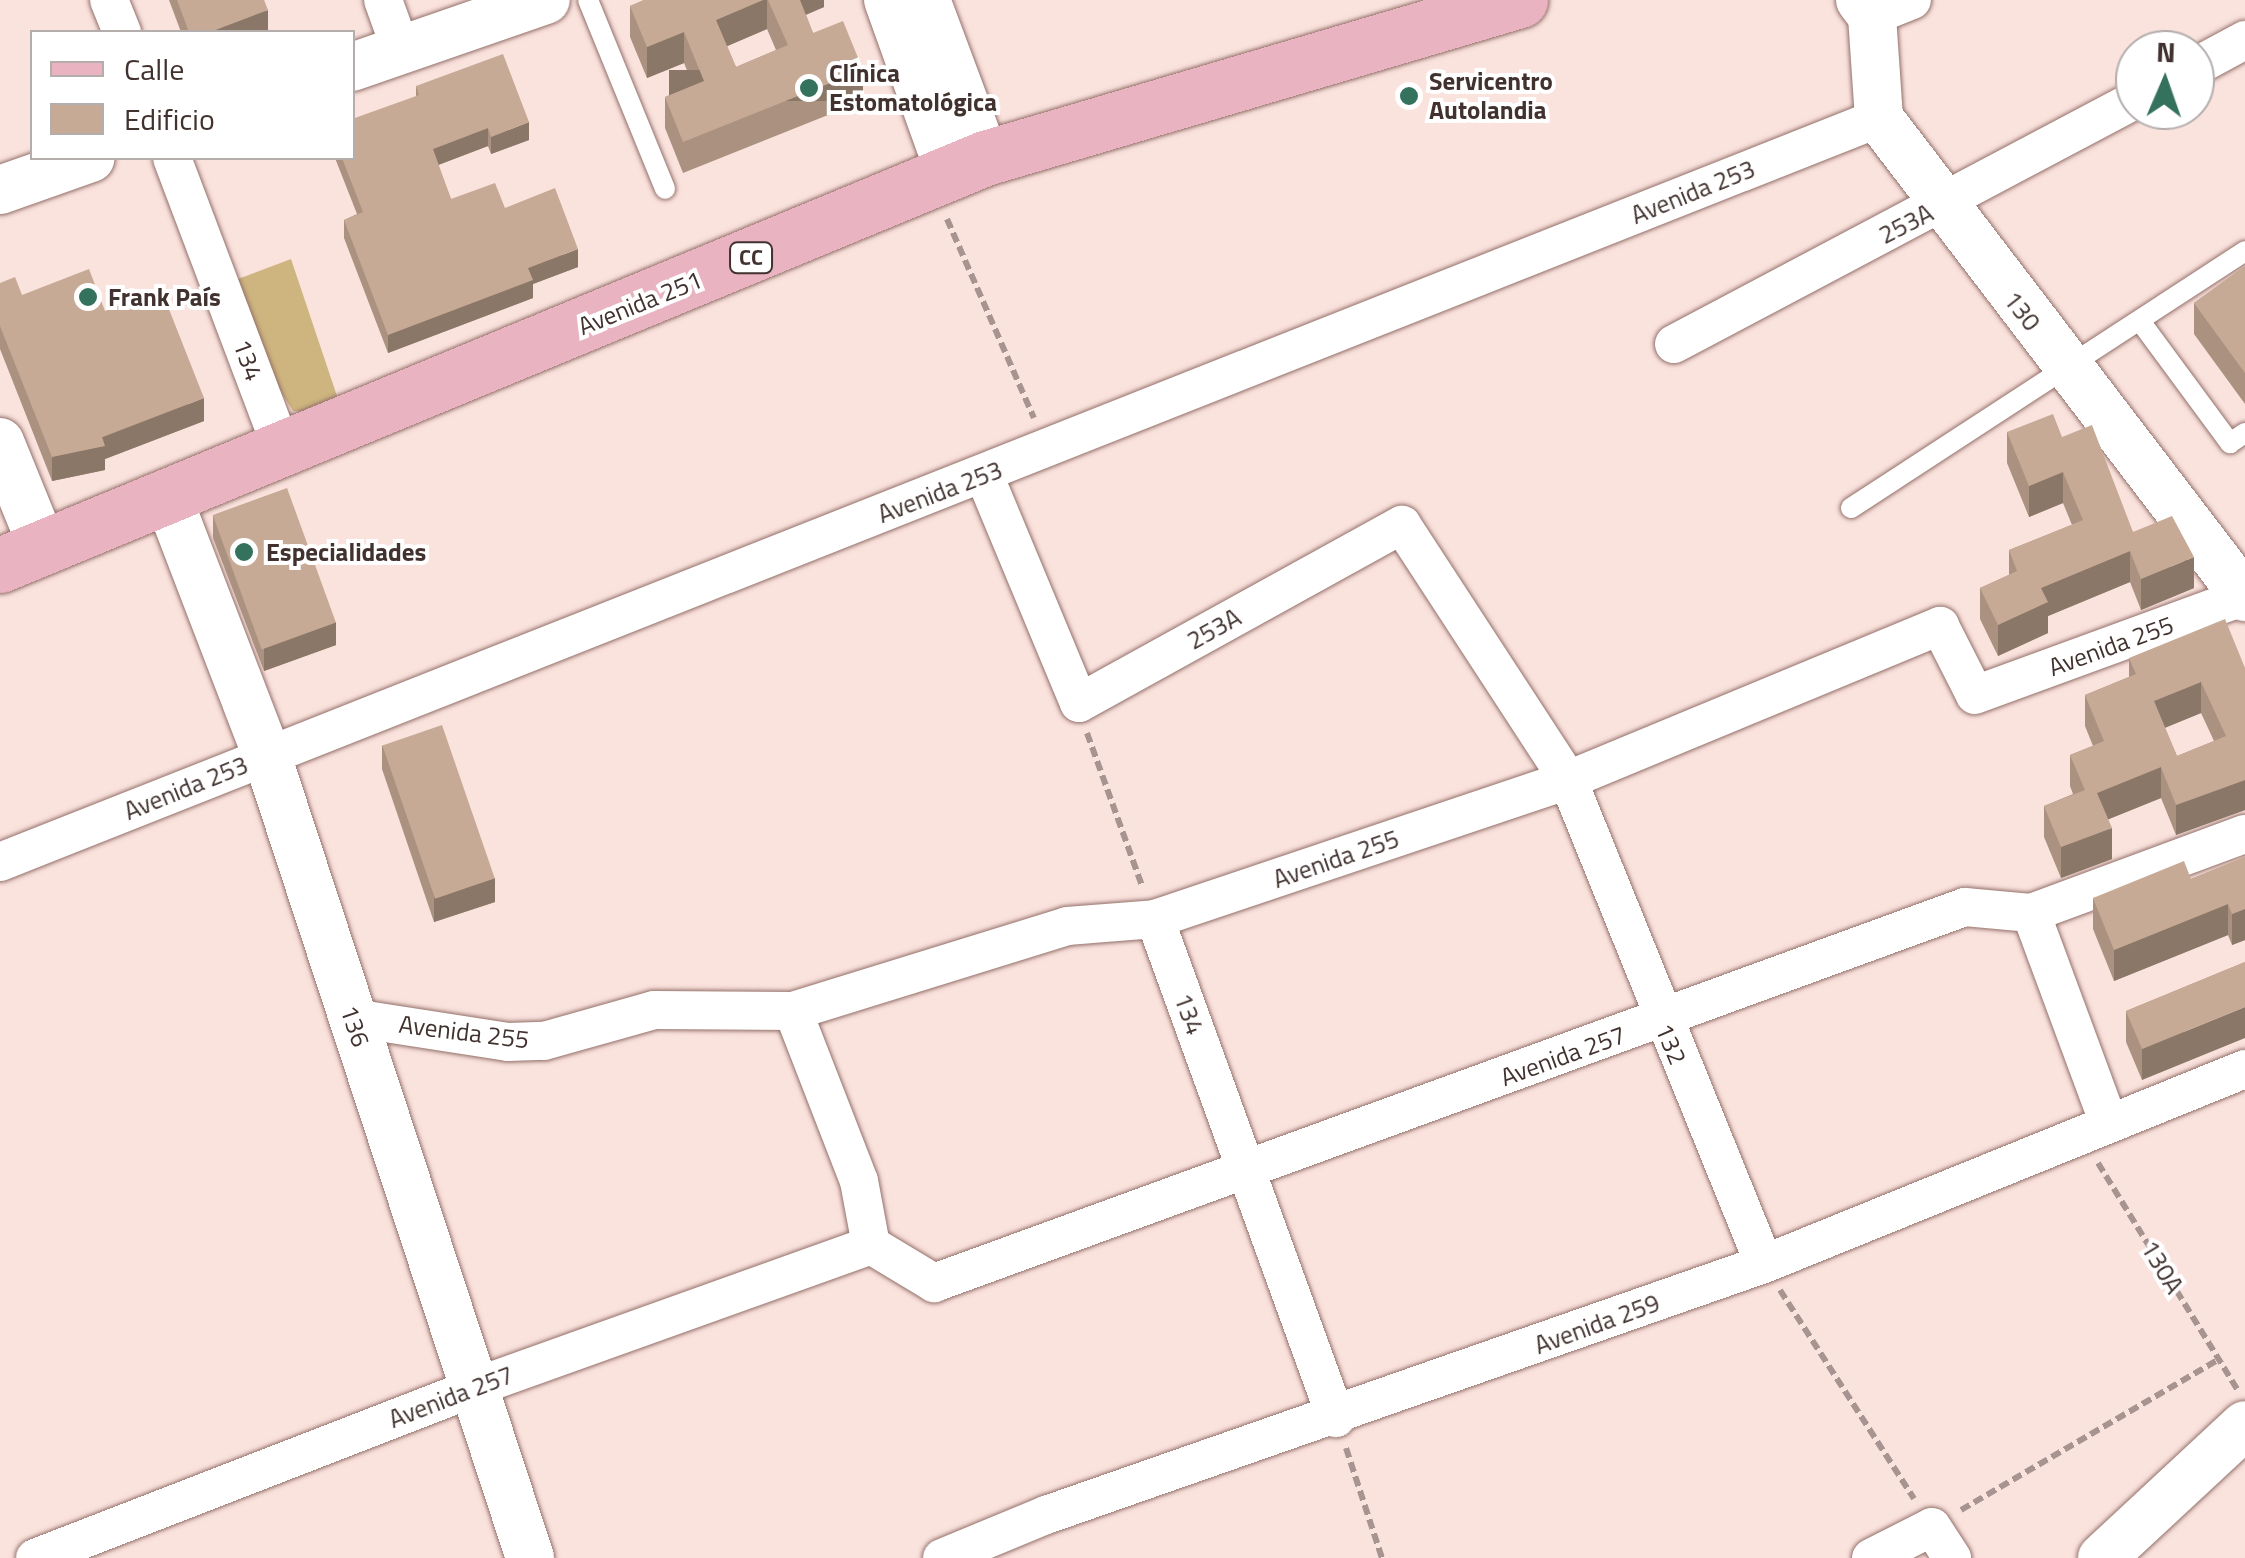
<!DOCTYPE html>
<meta charset="utf-8">
<style>
body{margin:0}
#map{position:relative;width:2245px;height:1558px;overflow:hidden;background:#fae2dd;font-family:"Titillium Web",sans-serif}
div>[style]{position:absolute}
[style*='--x']{left:calc(var(--x)*1px);top:calc(var(--y)*1px);width:calc(var(--w)*1px);rotate:calc(var(--a)*1deg)}
.green>*{inset:0;background:#ceb57f}
.path>*{height:6px;margin-top:-3px;transform-origin:0;background:repeating-linear-gradient(90deg,#a7938f 0 10px,transparent 0 15px)}
.roads{filter:drop-shadow(0 0 2px #937069) drop-shadow(0 0 2px #937069)}
.service>*{height:20px;margin:-10px;padding:0 10px;transform-origin:10px;border-radius:10px;background:#fff}
.minor>*{height:38px;margin:-19px;padding:0 19px;transform-origin:19px;border-radius:19px;background:#fff}
.tertiary>*{height:48px;margin:-24px;padding:0 24px;transform-origin:24px;border-radius:24px;background:#fff}
.primary>*{height:55px;margin:-27.5px;padding:0 27.5px;transform-origin:27.5px;border-radius:27.5px;background:#e9b3c2}
.wall>*{inset:0;background:#ab9280}
.shaded-wall>*{inset:0;background:#8b7768;transform-origin:0 0}
.building>*{inset:0;background:#c7aa95;transform-origin:0 0}
.dots>*{width:28px;height:28px;translate:-50% -50%;box-sizing:border-box;border:5px solid #fff;border-radius:50%}
span{translate:-50% -50%;white-space:nowrap;text-align:center;line-height:1.15;-webkit-text-stroke:8px #fff;paint-order:stroke}
.shield-label span{padding:2px 8px;background:#fff;border:2px solid;border-radius:8px;-webkit-text-stroke-width:0}
.shield-label{font-size:22px;color:#41322f;font-weight:700}
.poi-label{font-size:25px;color:#41322f;font-weight:700}
.left{translate:0 -50%;text-align:left}
.street-label{font-size:25px;color:#41322f}
.legend{position:absolute;left:30px;top:30px;width:325px;height:130px;box-sizing:border-box;background:#fff;border:2px solid #b3adac;margin:0;padding:12px 18px;list-style:none;font-size:30px;color:#41322f}
.legend li{display:flex;align-items:center;gap:20px;height:50px}
.legend b{width:50px;border:2px solid #b3adac}
.north{position:absolute;left:2115px;top:30px;width:100px;height:100px;box-sizing:border-box;background:#fff;border:2px solid #b3adac;border-radius:50%;rotate:2deg;font-size:28px;font-weight:700;line-height:40px;text-align:center;color:#41322f}
.north::after{content:'';display:block;margin:auto;width:35px;height:45px;background:#34725e;clip-path:polygon(50% 0,100% 100%,50% 72%,0 100%)}
</style>
<div id="map">
<div class="green">
<div style="clip-path:polygon(291px 259px,339px 402px,314px 412px,293px 411px,277px 386px,238px 279px)"></div>
</div>
<div class="path">
<div style="--x:947;--y:219;--w:217;--a:66.4"></div>
<div style="--x:1087;--y:733;--w:163;--a:70.2"></div>
<div style="--x:2098;--y:1163;--w:268;--a:58.4"></div>
<div style="--x:1780;--y:1290;--w:248;--a:57.3"></div>
<div style="--x:1346;--y:1448;--w:116;--a:71.9"></div>
<div style="--x:1961;--y:1510;--w:298;--a:-30.3"></div>
</div>
<div class="roads">
<div class="service">
<div style="--x:588;--y:0;--w:204;--a:67.8"></div>
<div style="--x:2140;--y:321;--w:152;--a:53.6"></div>
<div style="--x:2230;--y:443;--w:18;--a:-34"></div>
<div style="--x:1851;--y:508;--w:470;--a:-33.1"></div>
</div>
<div class="minor">
<div style="--x:109;--y:0;--w:35;--a:68"></div>
<div style="--x:383;--y:0;--w:53;--a:70.2"></div>
<div style="--x:1872;--y:16;--w:43;--a:-21.8"></div>
<div style="--x:2195;--y:67;--w:57;--a:-28.4"></div>
<div style="--x:172;--y:158;--w:311;--a:69.3"></div>
<div style="--x:1674;--y:344;--w:522;--a:-27.89"></div>
<div style="--x:984;--y:475;--w:247;--a:67.4"></div>
<div style="--x:1079;--y:703;--w:369;--a:-28.9"></div>
<div style="--x:1402;--y:525;--w:304;--a:56.9"></div>
<div style="--x:1568;--y:780;--w:522;--a:67.95"></div>
<div style="--x:0;--y:862;--w:2021;--a:-21.6"></div>
<div style="--x:2031;--y:913;--w:222;--a:69.7"></div>
<div style="--x:1155;--y:919;--w:531;--a:70.06"></div>
<div style="--x:793;--y:1011;--w:182;--a:68.8"></div>
<div style="--x:859;--y:1181;--w:65;--a:79.4"></div>
<div style="--x:871;--y:1245;--w:74;--a:31.1"></div>
<div style="--x:934;--y:1283;--w:1097;--a:-20.04"></div>
<div style="--x:1965;--y:907;--w:66;--a:5.2"></div>
<div style="--x:2031;--y:913;--w:228;--a:-20.3"></div>
<div style="--x:353;--y:1018;--w:157;--a:8.8"></div>
<div style="--x:508;--y:1042;--w:36;--a:-2"></div>
<div style="--x:544;--y:1041;--w:114;--a:-15.7"></div>
<div style="--x:654;--y:1010;--w:139;--a:0.4"></div>
<div style="--x:793;--y:1011;--w:287;--a:-17.2"></div>
<div style="--x:1067;--y:926;--w:88;--a:-4.5"></div>
<div style="--x:1155;--y:919;--w:436;--a:-18.6"></div>
<div style="--x:1568;--y:780;--w:403;--a:-22.5"></div>
<div style="--x:1940;--y:626;--w:77;--a:63.1"></div>
<div style="--x:1975;--y:695;--w:288;--a:-20.1"></div>
<div style="--x:35;--y:1558;--w:475;--a:-21.2"></div>
<div style="--x:478;--y:1386;--w:418;--a:-19.7"></div>
<div style="--x:942;--y:1558;--w:113;--a:-22.5"></div>
<div style="--x:1046;--y:1515;--w:761;--a:-19.27"></div>
<div style="--x:1764;--y:1264;--w:519;--a:-22.07"></div>
<div style="--x:1871;--y:1558;--w:68;--a:-26.9"></div>
<div style="--x:1932;--y:1527;--w:37;--a:57"></div>
</div>
<div class="tertiary">
<div style="--x:888;--y:0;--w:184;--a:70.3"></div>
<div style="--x:926;--y:0;--w:169;--a:69.5"></div>
<div style="--x:1860;--y:0;--w:20;--a:53"></div>
<div style="--x:1872;--y:16;--w:102;--a:86.1"></div>
<div style="--x:1879;--y:118;--w:603;--a:52.62"></div>
<div style="--x:352;--y:67;--w:205;--a:-19.1"></div>
<div style="--x:0;--y:190;--w:96;--a:-19.4"></div>
<div style="--x:0;--y:442;--w:114;--a:67.9"></div>
<div style="--x:168;--y:498;--w:276;--a:69"></div>
<div style="--x:267;--y:756;--w:844;--a:71.84"></div>
<div style="--x:2102;--y:1558;--w:195;--a:-42.9"></div>
</div>
<div class="primary">
<div style="--x:0;--y:565;--w:1066;--a:-22.45"></div>
<div style="--x:985;--y:158;--w:558;--a:-16.45"></div>
</div>
</div>
<div class="wall">
<div style="clip-path:polygon(169px 0,264px 0,268px 31px,263px 32px,181px 32px)"></div>
<div style="clip-path:polygon(evenodd,644px 0,824px 0,824px 7px,806px 15px,813px 33px,863px 101px,683px 173px,665px 128px,665px 97px,693px 85px,684px 63px,647px 78px,630px 37px,630px 6px,644px 0,767px 29px,776px 50px,736px 67px,727px 46px,767px 29px)"></div>
<div style="clip-path:polygon(416px 86px,529px 140px,491px 154px,488px 146px,438px 165px,451px 199px,505px 208px,578px 267px,533px 284px,533px 298px,388px 353px,344px 238px,344px 220px,357px 214px,335px 158px,352px 158px,416px 97px)"></div>
<div style="clip-path:polygon(2245px 266px,2245px 404px,2194px 334px,2194px 303px)"></div>
<div style="clip-path:polygon(0 283px,22px 295px,105px 311px,204px 421px,105px 459px,105px 470px,52px 481px,0 349px)"></div>
<div style="clip-path:polygon(2007px 432px,2062px 437px,2133px 532px,2194px 588px,2141px 610px,2130px 582px,2048px 616px,2048px 633px,1998px 656px,1980px 619px,1980px 588px,2009px 575px,2009px 550px,2072px 525px,2063px 503px,2029px 517px,2007px 463px)"></div>
<div style="clip-path:polygon(213px 515px,336px 645px,264px 671px,213px 538px)"></div>
<div style="clip-path:polygon(evenodd,2129px 658px,2245px 668px,2245px 810px,2176px 835px,2161px 798px,2108px 819px,2112px 859px,2061px 878px,2044px 837px,2044px 806px,2073px 794px,2070px 786px,2070px 755px,2093px 746px,2085px 726px,2085px 695px,2129px 677px,2129px 658px,2201px 713px,2214px 741px,2177px 756px,2165px 728px,2201px 713px)"></div>
<div style="clip-path:polygon(382px 745px,495px 902px,434px 922px,382px 769px)"></div>
<div style="clip-path:polygon(2245px 857px,2245px 940px,2232px 945px,2228px 935px,2114px 981px,2093px 929px,2093px 898px,2191px 879px)"></div>
<div style="clip-path:polygon(2245px 962px,2142px 1080px,2126px 1042px,2126px 1011px)"></div>
</div>
<div class="shaded-wall">
<div style="clip-path:polygon(763px 0,767px 0,767px 29px,716px 51px,716px 20px)"></div>
<div style="clip-path:polygon(795px 0,824px 0,824px 7px,795px 19px)"></div>
<div style="clip-path:polygon(268px 10px,268px 31px,263px 32px,210px 32px)"></div>
<div style="clip-path:polygon(684px 32px,684px 63px,647px 78px,647px 47px)"></div>
<div style="left:863px;top:70px;width:31px;height:194px;rotate:90deg"></div>
<div style="clip-path:polygon(529px 122px,529px 140px,491px 154px,491px 137px)"></div>
<div style="clip-path:polygon(488px 128px,488px 146px,433px 167px,433px 149px)"></div>
<div style="clip-path:polygon(578px 249px,578px 267px,533px 284px,533px 298px,388px 353px,388px 335px,528px 268px)"></div>
<div style="clip-path:polygon(204px 398px,204px 421px,105px 459px,105px 470px,52px 481px,52px 457px)"></div>
<div style="clip-path:polygon(2063px 472px,2063px 503px,2029px 517px,2029px 486px)"></div>
<div style="clip-path:polygon(2130px 551px,2130px 582px,2048px 616px,2048px 633px,1998px 656px,1998px 625px,2041px 588px)"></div>
<div style="clip-path:polygon(2194px 557px,2194px 588px,2141px 610px,2141px 579px)"></div>
<div style="clip-path:polygon(336px 622px,336px 645px,264px 671px,264px 648px)"></div>
<div style="clip-path:polygon(2201px 682px,2201px 713px,2154px 732px,2154px 701px)"></div>
<div style="clip-path:polygon(2161px 767px,2161px 798px,2097px 824px,2097px 793px)"></div>
<div style="clip-path:polygon(2245px 780px,2245px 810px,2176px 835px,2176px 805px)"></div>
<div style="clip-path:polygon(2112px 828px,2112px 859px,2061px 878px,2061px 847px)"></div>
<div style="clip-path:polygon(495px 878px,495px 902px,434px 922px,434px 898px)"></div>
<div style="clip-path:polygon(2228px 904px,2228px 935px,2114px 981px,2114px 950px)"></div>
<div style="clip-path:polygon(2245px 909px,2245px 940px,2232px 945px,2232px 914px)"></div>
<div style="clip-path:polygon(2245px 1007px,2245px 1038px,2142px 1080px,2142px 1049px)"></div>
</div>
<div class="building">
<div style="clip-path:polygon(177px 0,264px 0,268px 10px,210px 32px,189px 32px)"></div>
<div style="clip-path:polygon(644px 0,763px 0,716px 20px,736px 67px,788px 45px,768px 0,800px 0,813px 33px,843px 21px,863px 70px,683px 142px,665px 97px,704px 81px,684px 32px,647px 47px,630px 6px)"></div>
<div style="clip-path:polygon(503px 54px,529px 122px,491px 137px,488px 128px,433px 149px,451px 199px,495px 183px,505px 208px,555px 188px,578px 249px,528px 268px,533px 280px,388px 335px,344px 220px,363px 212px,342px 158px,352px 158px,352px 119px,419px 95px,416px 86px)"></div>
<div style="clip-path:polygon(2245px 266px,2245px 373px,2194px 303px)"></div>
<div style="clip-path:polygon(89px 269px,105px 311px,161px 289px,204px 398px,102px 437px,105px 446px,52px 457px,0 326px,0 283px,15px 277px,22px 295px)"></div>
<div style="clip-path:polygon(2053px 414px,2062px 437px,2092px 425px,2133px 532px,2172px 516px,2194px 557px,2141px 579px,2130px 551px,2041px 588px,2048px 602px,1998px 625px,1980px 588px,2017px 571px,2009px 550px,2083px 520px,2063px 472px,2029px 486px,2007px 432px)"></div>
<div style="left:287px;top:488px;width:143px;height:79px;rotate:70deg"></div>
<div style="clip-path:polygon(evenodd,2225px 619px,2245px 668px,2245px 780px,2176px 805px,2161px 767px,2097px 793px,2112px 828px,2061px 847px,2044px 806px,2085px 790px,2070px 755px,2104px 741px,2085px 695px,2136px 674px,2129px 658px,2225px 619px,2201px 682px,2226px 736px,2177px 756px,2154px 701px,2201px 682px)"></div>
<div style="left:442px;top:725px;width:162px;height:63px;rotate:71deg"></div>
<div style="clip-path:polygon(2245px 857px,2245px 909px,2232px 914px,2228px 904px,2114px 950px,2093px 898px,2184px 861px,2191px 879px)"></div>
<div style="clip-path:polygon(2245px 962px,2245px 1007px,2142px 1049px,2126px 1011px)"></div>
</div>
<div class="dots">
<div style="left:809px;top:88px;background:#34725e"></div>
<div style="left:1409px;top:96px;background:#34725e"></div>
<div style="left:88px;top:297px;background:#34725e"></div>
<div style="left:244px;top:552px;background:#34725e"></div>
</div>
<div class="shield-label">
<span style="left:751px;top:258px">CC</span>
</div>
<div class="poi-label">
<span class="left" style="left:829px;top:88px">Clínica<br>Estomatológica</span>
<span class="left" style="left:1429px;top:96px">Servicentro<br>Autolandia</span>
<span class="left" style="left:108px;top:297px">Frank País</span>
<span class="left" style="left:266px;top:552px">Especialidades</span>
</div>
<div class="street-label">
<span style="left:1693px;top:192px;rotate:-22deg">Avenida 253</span>
<span style="left:1906px;top:224px;rotate:-27deg">253A</span>
<span style="left:640px;top:303px;rotate:-22deg">Avenida 251</span>
<span style="left:2022px;top:311px;rotate:52deg">130</span>
<span style="left:248px;top:360px;rotate:70deg">134</span>
<span style="left:940px;top:492px;rotate:-21deg">Avenida 253</span>
<span style="left:1214px;top:629px;rotate:-29deg">253A</span>
<span style="left:2111px;top:646px;rotate:-20deg">Avenida 255</span>
<span style="left:186px;top:788px;rotate:-22deg">Avenida 253</span>
<span style="left:1336px;top:859px;rotate:-19deg">Avenida 255</span>
<span style="left:1189px;top:1014px;rotate:70deg">134</span>
<span style="left:355px;top:1026px;rotate:71deg">136</span>
<span style="left:464px;top:1032px;rotate:7deg">Avenida 255</span>
<span style="left:1671px;top:1044px;rotate:67deg">132</span>
<span style="left:1563px;top:1056px;rotate:-20deg">Avenida 257</span>
<span style="left:2162px;top:1267px;rotate:59deg">130A</span>
<span style="left:1597px;top:1324px;rotate:-20deg">Avenida 259</span>
<span style="left:451px;top:1397px;rotate:-21deg">Avenida 257</span>
</div>
<ul class="legend">
<li><b style="height:12px;background:#e9b3c2"></b>Calle</li>
<li><b style="height:28px;background:#c7aa95"></b>Edificio</li>
</ul>
<div class="north">N</div>
</div>
